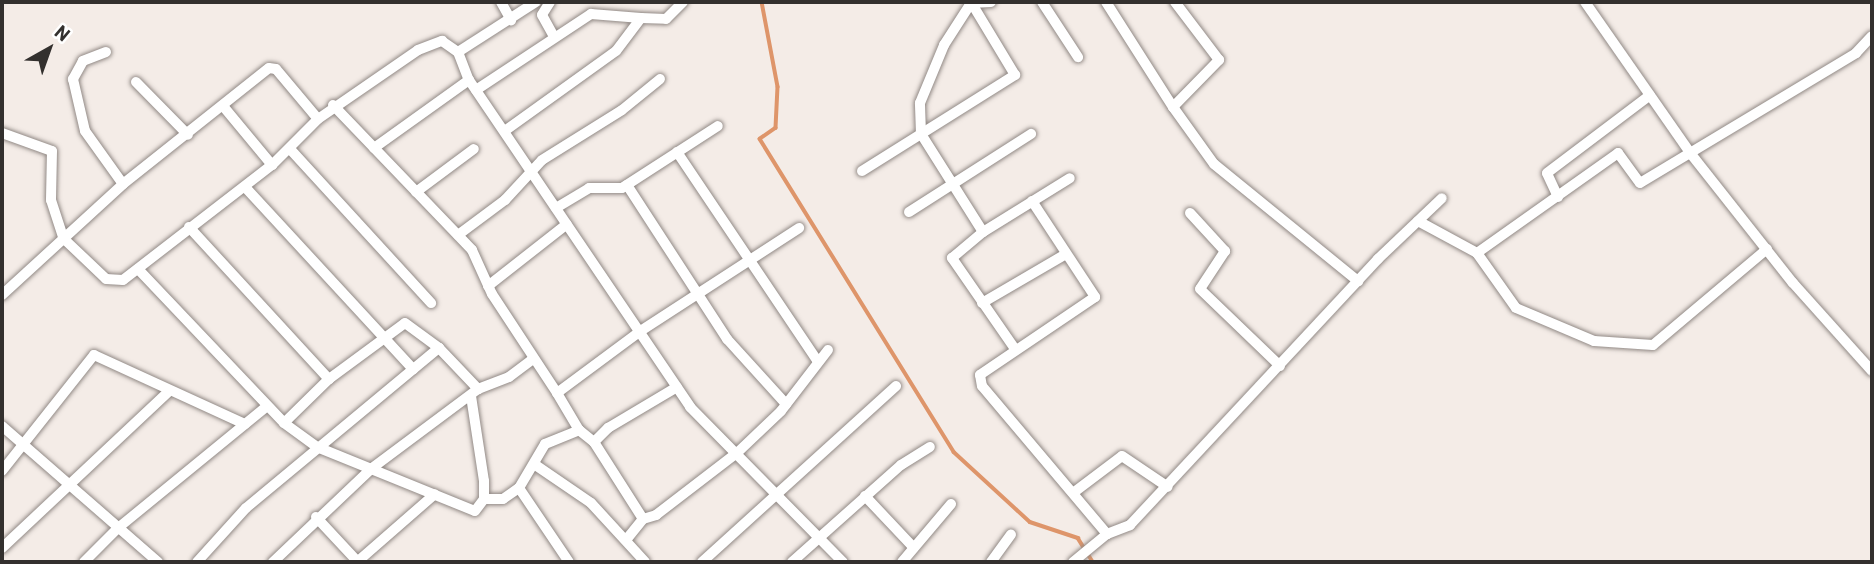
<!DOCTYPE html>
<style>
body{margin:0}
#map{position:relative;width:1874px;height:564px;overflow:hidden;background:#f4ece7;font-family:Barlow,sans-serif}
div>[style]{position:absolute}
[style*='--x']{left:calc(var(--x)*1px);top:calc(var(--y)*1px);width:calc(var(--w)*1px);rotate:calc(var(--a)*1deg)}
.stream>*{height:3.5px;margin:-1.75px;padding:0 1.75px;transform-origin:1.75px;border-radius:1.75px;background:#de956a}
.roads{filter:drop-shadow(0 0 2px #918985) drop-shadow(0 0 2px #918985)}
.street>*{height:10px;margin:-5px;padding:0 5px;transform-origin:5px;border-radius:5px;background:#fff}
span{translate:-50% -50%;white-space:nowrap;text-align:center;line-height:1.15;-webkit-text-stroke:6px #fff;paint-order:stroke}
.frame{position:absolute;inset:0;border:4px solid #33302e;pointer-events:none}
.north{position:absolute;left:14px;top:14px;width:70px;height:70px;-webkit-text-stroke:5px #fff;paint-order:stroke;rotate:40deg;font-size:19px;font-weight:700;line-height:28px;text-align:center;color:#33302e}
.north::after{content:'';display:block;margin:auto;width:24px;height:32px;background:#33302e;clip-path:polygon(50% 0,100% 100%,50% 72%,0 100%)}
</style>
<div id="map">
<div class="stream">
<div style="--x:762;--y:2;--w:86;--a:79.3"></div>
<div style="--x:778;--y:87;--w:41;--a:92.8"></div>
<div style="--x:776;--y:128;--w:19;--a:145"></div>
<div style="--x:760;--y:139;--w:368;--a:58.2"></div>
<div style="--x:954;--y:452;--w:103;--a:42.6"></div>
<div style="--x:1030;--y:522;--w:51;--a:18.4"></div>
<div style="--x:1078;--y:538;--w:28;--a:58"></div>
</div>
<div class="roads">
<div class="street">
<div style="--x:501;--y:2;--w:21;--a:61"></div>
<div style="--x:550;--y:2;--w:15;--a:122"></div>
<div style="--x:542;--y:15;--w:25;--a:61"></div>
<div style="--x:1042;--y:2;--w:66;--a:56.8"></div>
<div style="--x:1106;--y:2;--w:125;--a:57.5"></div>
<div style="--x:1173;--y:107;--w:66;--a:-45.6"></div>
<div style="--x:1219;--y:60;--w:73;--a:-127.2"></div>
<div style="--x:1585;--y:2;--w:185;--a:55.1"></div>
<div style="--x:1691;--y:154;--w:164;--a:51.7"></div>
<div style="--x:1793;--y:283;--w:118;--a:48.1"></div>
<div style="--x:641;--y:18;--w:25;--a:2"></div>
<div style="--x:666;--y:19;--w:24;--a:-45"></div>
<div style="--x:106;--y:52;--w:25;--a:159"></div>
<div style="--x:83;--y:61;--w:21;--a:119"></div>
<div style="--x:73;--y:79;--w:53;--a:77"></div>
<div style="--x:85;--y:131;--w:65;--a:54.4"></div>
<div style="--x:458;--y:52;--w:30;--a:69"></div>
<div style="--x:469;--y:80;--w:395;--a:55.9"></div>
<div style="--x:690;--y:407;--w:218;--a:45.4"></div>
<div style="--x:136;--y:82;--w:74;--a:45.5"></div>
<div style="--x:476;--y:90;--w:138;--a:-33.5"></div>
<div style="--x:591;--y:14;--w:50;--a:4.6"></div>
<div style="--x:641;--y:18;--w:41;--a:127.1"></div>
<div style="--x:616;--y:51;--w:135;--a:144.3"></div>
<div style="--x:333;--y:105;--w:201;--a:46.2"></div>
<div style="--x:472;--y:250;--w:48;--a:65.6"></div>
<div style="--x:492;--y:294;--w:118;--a:56.7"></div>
<div style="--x:557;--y:393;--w:102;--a:-36.6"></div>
<div style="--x:639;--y:332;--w:191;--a:-33"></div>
<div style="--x:223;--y:106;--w:77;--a:50.3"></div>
<div style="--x:1173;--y:107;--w:70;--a:54.3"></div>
<div style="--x:1214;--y:164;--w:186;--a:39.1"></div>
<div style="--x:2;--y:133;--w:53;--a:19.8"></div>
<div style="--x:52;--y:151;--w:49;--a:91.2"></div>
<div style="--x:51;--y:200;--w:40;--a:72"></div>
<div style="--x:63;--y:238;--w:59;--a:43.6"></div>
<div style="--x:106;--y:279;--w:17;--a:3"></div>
<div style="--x:123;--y:280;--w:188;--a:-37.7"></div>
<div style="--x:272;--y:165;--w:65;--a:-45"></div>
<div style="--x:374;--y:148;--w:117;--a:-35.6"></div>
<div style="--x:290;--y:149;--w:209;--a:47.5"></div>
<div style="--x:677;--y:152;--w:251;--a:56.1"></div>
<div style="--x:862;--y:171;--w:181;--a:-32.1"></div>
<div style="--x:1015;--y:75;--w:85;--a:-121.1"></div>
<div style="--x:627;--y:185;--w:184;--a:57"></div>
<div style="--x:727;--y:339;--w:88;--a:47.8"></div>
<div style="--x:245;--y:187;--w:248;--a:47.3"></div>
<div style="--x:416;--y:192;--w:72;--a:-36.6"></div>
<div style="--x:1558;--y:197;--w:26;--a:-115"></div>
<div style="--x:1547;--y:173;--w:129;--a:-37.1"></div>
<div style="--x:1032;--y:201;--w:115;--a:56.7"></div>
<div style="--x:1095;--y:297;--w:139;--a:145.9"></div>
<div style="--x:980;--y:375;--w:11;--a:80"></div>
<div style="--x:982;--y:386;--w:194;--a:49.8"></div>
<div style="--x:556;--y:208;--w:39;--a:-31"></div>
<div style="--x:589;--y:188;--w:33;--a:0"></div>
<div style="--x:622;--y:188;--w:114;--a:-32.9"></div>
<div style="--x:909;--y:212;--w:145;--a:-32.6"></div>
<div style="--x:1190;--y:213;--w:52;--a:47.4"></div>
<div style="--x:1225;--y:251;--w:45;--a:123.3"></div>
<div style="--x:1200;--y:289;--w:111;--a:43.9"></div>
<div style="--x:1418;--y:221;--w:67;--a:28.5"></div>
<div style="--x:1477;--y:253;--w:67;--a:54.7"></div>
<div style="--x:1516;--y:308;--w:85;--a:22.9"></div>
<div style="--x:1594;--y:341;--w:59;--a:3.9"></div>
<div style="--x:1653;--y:345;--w:149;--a:-40.1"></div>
<div style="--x:189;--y:227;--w:207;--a:47.4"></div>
<div style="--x:983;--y:232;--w:116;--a:-122.3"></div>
<div style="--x:921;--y:134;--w:31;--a:-92"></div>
<div style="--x:920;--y:103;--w:63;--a:-67.5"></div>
<div style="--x:944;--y:45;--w:50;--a:-57.3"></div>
<div style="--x:971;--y:3;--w:20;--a:-3"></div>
<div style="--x:458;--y:235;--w:59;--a:-36.7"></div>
<div style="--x:505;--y:200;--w:54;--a:-47.2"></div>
<div style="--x:542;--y:160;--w:94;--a:-32"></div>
<div style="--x:622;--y:110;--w:49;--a:-39.2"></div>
<div style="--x:1477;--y:253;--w:173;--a:-35.3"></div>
<div style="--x:1618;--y:153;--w:37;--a:54"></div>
<div style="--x:1640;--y:183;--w:252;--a:-31"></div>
<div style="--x:1856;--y:53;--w:23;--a:-47"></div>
<div style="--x:138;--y:269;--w:212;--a:46.5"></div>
<div style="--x:284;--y:423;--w:41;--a:36"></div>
<div style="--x:317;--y:447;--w:170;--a:22.1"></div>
<div style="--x:475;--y:511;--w:15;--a:-53"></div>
<div style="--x:484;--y:499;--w:18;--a:-90"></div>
<div style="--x:484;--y:481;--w:86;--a:-98.7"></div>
<div style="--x:488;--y:286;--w:100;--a:-38.1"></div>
<div style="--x:2;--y:295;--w:164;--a:-42.5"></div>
<div style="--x:123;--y:184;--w:186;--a:-38.5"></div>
<div style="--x:269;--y:68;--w:7;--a:8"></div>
<div style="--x:276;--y:69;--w:65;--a:50"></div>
<div style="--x:318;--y:119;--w:121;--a:-34.6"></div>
<div style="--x:418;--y:50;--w:26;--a:-21"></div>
<div style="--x:442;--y:41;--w:19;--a:35"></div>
<div style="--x:458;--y:52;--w:93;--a:-32.7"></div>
<div style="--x:982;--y:303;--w:97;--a:-30.3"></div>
<div style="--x:1015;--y:349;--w:111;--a:-124.7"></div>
<div style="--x:952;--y:258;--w:40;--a:-40"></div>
<div style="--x:983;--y:232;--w:102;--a:-31.8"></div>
<div style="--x:478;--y:389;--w:33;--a:-21"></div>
<div style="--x:509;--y:377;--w:30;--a:-37"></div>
<div style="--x:557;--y:393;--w:43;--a:59.3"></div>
<div style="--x:579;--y:430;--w:19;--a:39"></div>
<div style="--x:594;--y:442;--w:20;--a:-45"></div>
<div style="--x:608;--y:428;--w:80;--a:-30.7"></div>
<div style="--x:284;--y:423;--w:63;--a:-44.4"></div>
<div style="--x:329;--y:379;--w:94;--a:-36.4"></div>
<div style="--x:405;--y:323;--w:42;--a:36.3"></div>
<div style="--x:2;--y:426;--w:207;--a:41.1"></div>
<div style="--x:594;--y:442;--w:91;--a:57.5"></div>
<div style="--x:534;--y:464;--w:69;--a:34.4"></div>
<div style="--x:591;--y:503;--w:80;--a:47.5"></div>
<div style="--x:2;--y:471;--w:148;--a:-51.6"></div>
<div style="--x:94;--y:355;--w:166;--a:24.6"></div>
<div style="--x:519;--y:488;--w:89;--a:56"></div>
<div style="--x:1073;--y:493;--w:61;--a:-37.1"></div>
<div style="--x:1122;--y:456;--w:55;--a:34"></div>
<div style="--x:865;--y:496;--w:71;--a:46.7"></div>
<div style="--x:484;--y:499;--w:19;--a:0"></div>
<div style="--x:503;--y:499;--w:19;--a:-35"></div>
<div style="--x:519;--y:488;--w:51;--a:-59.4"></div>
<div style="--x:545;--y:444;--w:37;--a:-22"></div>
<div style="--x:316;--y:517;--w:62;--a:47"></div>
<div style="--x:626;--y:540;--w:27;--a:-51"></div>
<div style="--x:643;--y:519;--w:14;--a:-17"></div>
<div style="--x:656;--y:515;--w:103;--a:-37.5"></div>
<div style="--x:738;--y:452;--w:59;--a:-43.6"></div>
<div style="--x:781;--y:411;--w:77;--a:-52.4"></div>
<div style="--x:2;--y:548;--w:229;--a:-43.2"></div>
<div style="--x:84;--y:562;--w:48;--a:-45"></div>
<div style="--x:118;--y:528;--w:191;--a:-39.3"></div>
<div style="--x:197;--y:562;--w:73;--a:-47.8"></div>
<div style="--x:246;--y:508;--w:251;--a:-39.7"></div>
<div style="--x:439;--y:348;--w:57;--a:46.4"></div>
<div style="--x:478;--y:389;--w:132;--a:143.3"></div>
<div style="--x:372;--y:468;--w:137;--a:136.5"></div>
<div style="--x:357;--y:562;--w:103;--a:-41.1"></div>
<div style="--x:702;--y:562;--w:262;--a:-42.2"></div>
<div style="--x:792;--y:562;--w:146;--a:-41.7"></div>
<div style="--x:901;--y:465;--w:34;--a:-32"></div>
<div style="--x:902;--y:562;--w:76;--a:-49.8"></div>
<div style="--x:991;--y:562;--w:34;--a:-54"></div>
<div style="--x:1073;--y:562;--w:44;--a:-39.5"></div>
<div style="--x:1107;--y:534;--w:25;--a:-21"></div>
<div style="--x:1130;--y:525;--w:364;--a:-47"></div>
<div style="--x:1378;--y:259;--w:88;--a:-43.6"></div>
</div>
</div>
<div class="frame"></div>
<div class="north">N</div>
</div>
